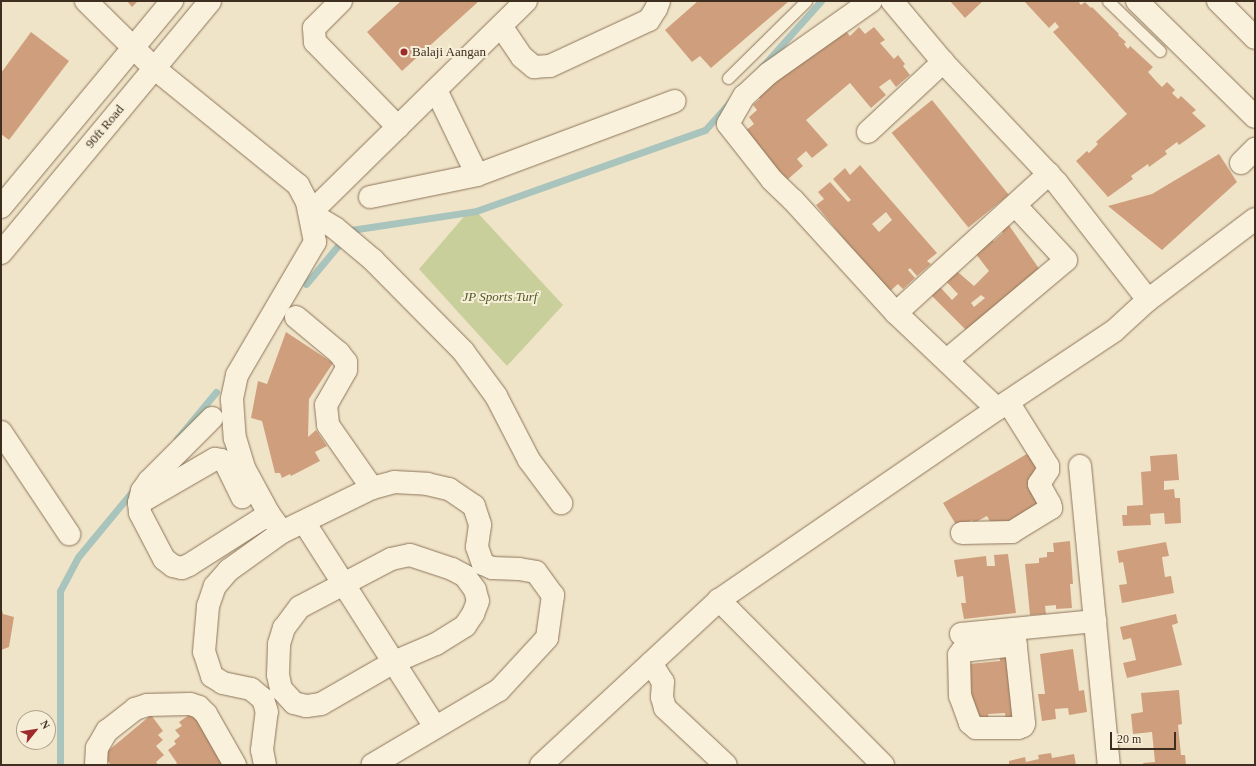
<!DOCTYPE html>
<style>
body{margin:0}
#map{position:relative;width:1256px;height:766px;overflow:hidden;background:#f0e4c8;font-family:"Times New Roman",serif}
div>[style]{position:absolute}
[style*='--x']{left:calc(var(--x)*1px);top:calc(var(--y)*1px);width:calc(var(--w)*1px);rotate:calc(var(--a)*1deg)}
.green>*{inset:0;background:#c9cf9b}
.stream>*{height:7px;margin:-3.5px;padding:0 3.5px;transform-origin:3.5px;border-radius:3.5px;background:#a9c4bc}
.building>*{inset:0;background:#cf9f7d;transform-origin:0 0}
.roads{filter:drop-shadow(0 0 1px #8d765c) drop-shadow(0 0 1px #8d765c)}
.service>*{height:11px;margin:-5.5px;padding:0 5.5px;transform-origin:5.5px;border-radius:5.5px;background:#faf1dc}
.minor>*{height:22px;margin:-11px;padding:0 11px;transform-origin:11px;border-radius:11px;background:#faf1dc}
.secondary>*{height:22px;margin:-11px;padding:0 11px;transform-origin:11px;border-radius:11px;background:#faf1dc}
.dots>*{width:11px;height:11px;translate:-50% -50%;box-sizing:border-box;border:2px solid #f7eed8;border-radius:50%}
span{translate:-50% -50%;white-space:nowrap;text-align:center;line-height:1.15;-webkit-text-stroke:4px #f7eed8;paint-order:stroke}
.poi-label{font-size:13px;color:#3d2e20}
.left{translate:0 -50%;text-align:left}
.street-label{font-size:13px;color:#3d2e20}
.park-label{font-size:13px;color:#4d5a26;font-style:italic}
.frame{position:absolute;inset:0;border:2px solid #3d2e20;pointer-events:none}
.north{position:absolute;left:16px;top:710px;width:40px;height:40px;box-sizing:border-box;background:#f7eed8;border:1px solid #ada18e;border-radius:50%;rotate:60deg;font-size:11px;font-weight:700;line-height:16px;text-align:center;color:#3d2e20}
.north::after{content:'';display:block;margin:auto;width:14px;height:18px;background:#9e2a2b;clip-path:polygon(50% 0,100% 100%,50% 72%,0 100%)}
.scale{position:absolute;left:1110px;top:732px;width:66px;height:18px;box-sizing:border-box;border:2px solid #3d2e20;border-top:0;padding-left:5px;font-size:12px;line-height:14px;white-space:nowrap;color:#3d2e20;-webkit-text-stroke:3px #f7eed8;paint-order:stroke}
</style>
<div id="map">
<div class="green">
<div style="clip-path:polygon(476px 211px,563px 305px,507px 366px,419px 269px,468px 212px,472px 215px)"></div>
</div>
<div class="stream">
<div style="--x:761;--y:68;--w:90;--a:-48.2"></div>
<div style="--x:306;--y:284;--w:70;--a:-50.2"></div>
<div style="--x:351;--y:230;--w:126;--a:-8.6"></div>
<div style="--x:476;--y:211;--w:243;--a:-19.5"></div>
<div style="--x:705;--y:130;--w:39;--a:-48"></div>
<div style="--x:177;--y:439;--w:61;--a:-50.3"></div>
<div style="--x:60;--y:765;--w:174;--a:-90"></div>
<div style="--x:60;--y:591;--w:38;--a:-62"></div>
<div style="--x:78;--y:557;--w:89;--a:-50.4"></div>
</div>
<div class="building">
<div style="clip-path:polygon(127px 1px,138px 1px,132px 7px)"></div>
<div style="clip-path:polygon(401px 1px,479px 1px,402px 71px,367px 32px)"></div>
<div style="clip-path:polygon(698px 1px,787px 1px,788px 2px,711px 68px,700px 56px,692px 62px,665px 30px)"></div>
<div style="clip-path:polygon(950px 1px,983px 1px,965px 18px)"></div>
<div style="clip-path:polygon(1024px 1px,1078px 1px,1081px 5px,1085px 2px,1091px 8px,1092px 7px,1119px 34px,1118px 35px,1126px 42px,1124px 44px,1128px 49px,1130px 46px,1153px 67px,1148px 72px,1156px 81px,1162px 87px,1167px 82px,1175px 90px,1172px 93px,1178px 99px,1181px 96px,1196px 110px,1192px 113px,1206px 126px,1179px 145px,1177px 142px,1165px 151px,1167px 154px,1149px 167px,1148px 164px,1131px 176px,1133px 179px,1108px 197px,1076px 161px,1087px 151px,1089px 153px,1098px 144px,1096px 142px,1127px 114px,1053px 32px,1059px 27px,1055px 22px,1049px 28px)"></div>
<div style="clip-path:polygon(859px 27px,865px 34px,874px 27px,885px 40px,880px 43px,894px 59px,898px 55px,905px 64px,903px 66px,910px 75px,896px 87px,890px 79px,879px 87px,886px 95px,871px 108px,850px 83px,806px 120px,828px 145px,812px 158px,806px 151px,797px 159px,803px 166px,787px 180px,745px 131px,754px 124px,749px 117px,757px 110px,753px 105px,760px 99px,757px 95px,843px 28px,850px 36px)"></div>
<div style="clip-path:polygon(31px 32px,69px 61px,9px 140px,1px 134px,1px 73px)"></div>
<div style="left:932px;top:100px;width:122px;height:52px;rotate:51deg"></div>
<div style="clip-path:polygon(1219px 154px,1237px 182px,1162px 250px,1108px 206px,1152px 194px)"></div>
<div style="clip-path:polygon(evenodd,860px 165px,937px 253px,927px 261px,931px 264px,917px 276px,910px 268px,908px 270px,915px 278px,903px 289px,898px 284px,888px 293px,816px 205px,824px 199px,818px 192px,830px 182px,848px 202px,851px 200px,833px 179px,845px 168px,850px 175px,860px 165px,886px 212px,892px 220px,879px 232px,872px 224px,886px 212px)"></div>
<div style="clip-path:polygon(evenodd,1006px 221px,1040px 270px,969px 333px,931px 295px,940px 287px,952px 300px,958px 294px,944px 279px,952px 267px,974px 286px,989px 271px,976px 254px,989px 239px,994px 241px,1003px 233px,998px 228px,1006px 221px,981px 295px,985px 298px,974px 307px,971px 303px,981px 295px)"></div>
<div style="clip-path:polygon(286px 332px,333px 363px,309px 399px,308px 437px,316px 430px,327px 446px,315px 452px,320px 461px,291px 476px,290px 474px,282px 478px,280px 473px,275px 473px,262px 421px,251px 418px,258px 381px,267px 384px)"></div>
<div style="clip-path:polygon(1032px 451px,1035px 457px,1038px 483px,1029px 488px,1032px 493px,1036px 491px,1046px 508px,996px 532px,987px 516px,974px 523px,972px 520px,958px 528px,943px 503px)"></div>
<div style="clip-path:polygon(1177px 454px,1179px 480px,1164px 481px,1164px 490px,1174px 489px,1175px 498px,1180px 498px,1181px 523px,1165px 524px,1164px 513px,1150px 514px,1151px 525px,1123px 526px,1122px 515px,1127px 515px,1127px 506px,1143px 505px,1141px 472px,1151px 471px,1150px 456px)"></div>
<div style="clip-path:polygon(1070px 541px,1073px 584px,1070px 584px,1072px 608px,1056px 609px,1056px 605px,1045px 606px,1046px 614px,1030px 615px,1025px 564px,1039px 563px,1039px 558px,1047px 557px,1047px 552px,1054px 552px,1053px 543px)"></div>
<div style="clip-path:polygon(1166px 542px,1169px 556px,1162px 557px,1165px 577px,1171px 576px,1174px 593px,1122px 603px,1119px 585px,1127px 584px,1123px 562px,1119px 563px,1117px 551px)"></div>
<div style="clip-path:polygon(1008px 554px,1016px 613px,964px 619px,961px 603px,966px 603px,963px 576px,957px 577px,954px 560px,986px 556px,987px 566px,995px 566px,994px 555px)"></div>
<div style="clip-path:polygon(1px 606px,3px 614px,14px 617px,9px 647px,1px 650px)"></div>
<div style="clip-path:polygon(1176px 614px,1178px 623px,1172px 625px,1182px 665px,1127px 678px,1123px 663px,1136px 660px,1131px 638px,1123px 640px,1120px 627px)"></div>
<div style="clip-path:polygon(1013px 649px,1020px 723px,1006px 725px,1005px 713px,988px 714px,989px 719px,974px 721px,969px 664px,1000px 661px,999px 651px)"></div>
<div style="clip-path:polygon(1073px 649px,1079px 691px,1084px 690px,1087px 712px,1069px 715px,1068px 708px,1055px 709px,1056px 719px,1042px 721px,1038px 694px,1045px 694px,1040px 654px)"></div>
<div style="clip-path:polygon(1179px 690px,1182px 724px,1178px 725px,1181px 755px,1185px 755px,1186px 765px,1144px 765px,1143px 763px,1155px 762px,1152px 732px,1133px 734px,1131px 714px,1143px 712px,1141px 693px)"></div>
<div style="clip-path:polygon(192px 713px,230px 765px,175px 765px,177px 763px,168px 750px,176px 744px,174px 741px,180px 736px,175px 730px,182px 726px,179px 722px)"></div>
<div style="clip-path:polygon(151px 715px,163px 731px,158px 735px,163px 740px,156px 746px,164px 755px,156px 762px,158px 765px,111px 765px,103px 755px)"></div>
<div style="clip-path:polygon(1051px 753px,1052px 758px,1074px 754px,1076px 765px,1009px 765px,1009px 761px,1025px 757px,1026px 762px,1039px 759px,1038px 755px)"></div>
</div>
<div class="roads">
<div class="service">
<div style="--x:1108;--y:1;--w:72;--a:43.9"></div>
<div style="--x:728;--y:78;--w:110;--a:-44.6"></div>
</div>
<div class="minor">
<div style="--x:86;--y:1;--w:95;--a:44.6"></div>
<div style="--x:154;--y:68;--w:186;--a:39.1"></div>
<div style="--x:298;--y:185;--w:19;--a:62"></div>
<div style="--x:307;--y:202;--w:41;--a:78.7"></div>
<div style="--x:315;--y:242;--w:154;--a:120.4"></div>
<div style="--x:237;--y:375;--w:25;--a:102"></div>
<div style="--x:232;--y:399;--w:39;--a:86"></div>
<div style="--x:235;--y:438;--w:31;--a:73"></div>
<div style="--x:244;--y:468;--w:52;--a:61.5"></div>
<div style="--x:269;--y:514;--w:22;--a:54"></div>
<div style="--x:282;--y:532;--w:100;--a:-26.1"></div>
<div style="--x:372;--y:488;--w:23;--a:-15"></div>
<div style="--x:394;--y:482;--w:33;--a:3"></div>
<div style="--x:427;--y:484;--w:23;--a:13"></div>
<div style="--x:449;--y:489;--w:30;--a:34"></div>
<div style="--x:474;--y:506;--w:20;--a:72"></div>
<div style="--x:480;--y:525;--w:22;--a:98"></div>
<div style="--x:477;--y:547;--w:18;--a:71"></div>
<div style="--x:483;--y:564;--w:10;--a:24"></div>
<div style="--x:492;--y:568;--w:27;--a:2"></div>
<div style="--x:519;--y:569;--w:17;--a:10"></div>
<div style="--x:536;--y:572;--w:29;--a:54"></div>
<div style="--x:553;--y:595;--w:43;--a:97.9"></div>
<div style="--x:547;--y:638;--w:71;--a:132.7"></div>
<div style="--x:499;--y:690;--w:147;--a:149.4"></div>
<div style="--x:341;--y:1;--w:38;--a:135"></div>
<div style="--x:314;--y:28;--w:14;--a:86"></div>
<div style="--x:315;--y:42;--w:119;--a:45.7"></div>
<div style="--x:526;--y:1;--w:303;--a:135.5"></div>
<div style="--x:310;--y:213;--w:29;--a:31"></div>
<div style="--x:335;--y:228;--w:50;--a:40.1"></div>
<div style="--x:373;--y:260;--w:128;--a:45.3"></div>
<div style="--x:463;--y:351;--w:56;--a:53.7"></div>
<div style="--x:496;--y:396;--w:72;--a:62.7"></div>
<div style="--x:529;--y:460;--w:54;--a:53.3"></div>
<div style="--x:871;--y:1;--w:126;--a:144.7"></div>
<div style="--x:768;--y:74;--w:33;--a:137"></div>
<div style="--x:744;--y:96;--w:32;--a:120"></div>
<div style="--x:728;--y:124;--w:71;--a:51.8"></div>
<div style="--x:772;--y:180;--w:29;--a:44"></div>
<div style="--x:793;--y:200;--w:153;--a:47.7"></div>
<div style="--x:896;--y:313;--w:139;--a:43.5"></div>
<div style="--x:892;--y:1;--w:80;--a:50.1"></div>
<div style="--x:943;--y:62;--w:166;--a:46.7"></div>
<div style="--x:1057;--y:183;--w:148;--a:52.1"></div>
<div style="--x:1137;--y:1;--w:165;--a:44.5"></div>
<div style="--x:1218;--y:1;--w:52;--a:45"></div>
<div style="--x:501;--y:26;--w:37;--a:56"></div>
<div style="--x:522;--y:57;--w:16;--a:40"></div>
<div style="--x:534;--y:67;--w:16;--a:-4"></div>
<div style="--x:550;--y:66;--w:109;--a:-24.9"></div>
<div style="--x:649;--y:20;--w:13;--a:-58"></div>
<div style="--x:656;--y:9;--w:9;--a:-69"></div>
<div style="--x:436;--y:90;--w:94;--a:64.2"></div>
<div style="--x:477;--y:175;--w:211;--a:-20.5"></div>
<div style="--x:868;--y:132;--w:103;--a:-43"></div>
<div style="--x:1241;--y:163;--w:20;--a:-45"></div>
<div style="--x:370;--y:197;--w:109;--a:-11.6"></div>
<div style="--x:896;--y:313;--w:207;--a:-42.3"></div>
<div style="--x:296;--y:317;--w:56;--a:39.9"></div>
<div style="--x:339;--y:353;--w:11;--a:52"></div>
<div style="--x:346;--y:362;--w:8;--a:90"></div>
<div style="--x:346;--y:370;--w:40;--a:119.7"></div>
<div style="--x:326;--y:405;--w:20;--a:84"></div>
<div style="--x:328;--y:425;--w:77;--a:55.1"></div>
<div style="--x:947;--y:360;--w:155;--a:-40"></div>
<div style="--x:1066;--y:260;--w:75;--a:-132.8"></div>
<div style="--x:212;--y:418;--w:89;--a:135"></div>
<div style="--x:149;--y:481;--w:12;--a:125"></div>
<div style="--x:142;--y:491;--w:12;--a:104"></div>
<div style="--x:139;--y:503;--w:10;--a:84"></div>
<div style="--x:140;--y:513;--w:52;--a:62.4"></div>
<div style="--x:164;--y:559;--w:11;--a:38"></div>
<div style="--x:173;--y:566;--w:9;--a:13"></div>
<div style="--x:182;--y:568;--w:8;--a:-23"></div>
<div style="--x:189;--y:565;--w:95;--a:-32.5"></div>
<div style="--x:1;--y:432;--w:123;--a:56.3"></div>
<div style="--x:1080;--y:466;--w:300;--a:84.5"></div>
<div style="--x:139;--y:503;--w:88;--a:-30.1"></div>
<div style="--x:215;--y:459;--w:6;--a:9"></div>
<div style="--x:221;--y:460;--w:6;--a:39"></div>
<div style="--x:226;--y:464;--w:37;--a:64"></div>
<div style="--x:304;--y:522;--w:243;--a:57.4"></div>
<div style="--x:962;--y:533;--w:50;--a:-1.1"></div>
<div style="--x:1012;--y:532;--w:46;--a:-31.6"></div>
<div style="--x:1051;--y:508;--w:4;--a:-104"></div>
<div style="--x:1050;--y:504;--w:23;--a:-119"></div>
<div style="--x:1039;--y:484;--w:17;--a:-57"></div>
<div style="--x:1048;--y:470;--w:4;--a:-90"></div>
<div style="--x:1048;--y:466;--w:75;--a:-122"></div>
<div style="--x:410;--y:555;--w:44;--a:18.4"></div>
<div style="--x:452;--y:569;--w:15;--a:28"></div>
<div style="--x:465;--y:576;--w:17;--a:54"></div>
<div style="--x:475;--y:590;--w:11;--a:75"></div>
<div style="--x:478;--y:601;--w:14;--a:111"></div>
<div style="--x:473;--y:614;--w:14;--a:124"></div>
<div style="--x:465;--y:626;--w:34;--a:148"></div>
<div style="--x:436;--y:644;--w:46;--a:156.8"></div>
<div style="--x:394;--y:662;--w:84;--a:150.1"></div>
<div style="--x:321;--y:704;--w:15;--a:172"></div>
<div style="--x:306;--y:706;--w:12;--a:-166"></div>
<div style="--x:294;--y:703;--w:19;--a:-133"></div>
<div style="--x:281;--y:689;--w:14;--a:-102"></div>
<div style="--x:278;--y:675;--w:31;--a:-88"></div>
<div style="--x:279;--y:644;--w:17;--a:-73"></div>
<div style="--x:284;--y:628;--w:26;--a:-53"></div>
<div style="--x:300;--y:607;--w:103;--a:-27.8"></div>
<div style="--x:391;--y:559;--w:19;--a:-12"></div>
<div style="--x:1014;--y:629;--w:95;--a:83.9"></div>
<div style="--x:1024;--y:723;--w:3;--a:108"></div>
<div style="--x:1023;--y:726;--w:5;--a:158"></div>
<div style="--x:1018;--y:728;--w:42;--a:180"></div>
<div style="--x:976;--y:728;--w:8;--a:-140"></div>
<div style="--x:970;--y:723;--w:29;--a:-110"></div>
<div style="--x:960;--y:696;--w:41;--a:-91.4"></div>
<div style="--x:959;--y:655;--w:5;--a:-53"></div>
<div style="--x:962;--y:651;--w:54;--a:-6.3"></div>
<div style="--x:961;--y:634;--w:135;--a:-5.5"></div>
<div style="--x:651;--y:663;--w:22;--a:58"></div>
<div style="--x:663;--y:682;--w:15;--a:94"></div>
<div style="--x:662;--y:697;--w:11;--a:75"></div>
<div style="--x:665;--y:708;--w:83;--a:43.1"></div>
<div style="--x:96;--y:765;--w:17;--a:-87"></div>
<div style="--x:97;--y:748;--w:20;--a:-60"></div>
<div style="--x:107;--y:731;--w:36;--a:-38"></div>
<div style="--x:135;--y:709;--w:13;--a:-18"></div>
<div style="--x:147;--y:705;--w:43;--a:-1.3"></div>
<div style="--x:190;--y:704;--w:9;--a:18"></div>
<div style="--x:199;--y:707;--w:10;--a:45"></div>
<div style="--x:206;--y:714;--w:59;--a:60.4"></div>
<div style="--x:265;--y:765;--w:15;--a:-101"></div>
<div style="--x:262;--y:750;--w:38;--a:-83"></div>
<div style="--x:267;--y:712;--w:14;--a:-107"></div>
<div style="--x:263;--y:699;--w:16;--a:-140"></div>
<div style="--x:251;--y:689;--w:29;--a:-168"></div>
<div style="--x:223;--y:683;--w:13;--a:-148"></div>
<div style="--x:212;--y:676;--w:25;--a:-108"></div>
<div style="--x:204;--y:652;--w:46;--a:-85"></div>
<div style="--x:208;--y:606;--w:21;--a:-71"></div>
<div style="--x:215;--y:586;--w:21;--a:-49"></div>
<div style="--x:229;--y:570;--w:65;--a:-35.6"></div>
<div style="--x:541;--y:765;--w:243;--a:-42.8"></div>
<div style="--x:883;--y:765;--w:233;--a:-134.8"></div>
<div style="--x:719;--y:600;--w:337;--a:-34.5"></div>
<div style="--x:997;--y:409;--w:141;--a:-33.7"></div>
<div style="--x:1114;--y:331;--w:46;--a:-42.4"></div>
<div style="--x:1148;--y:300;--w:134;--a:-37.1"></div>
</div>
<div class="secondary">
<div style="--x:1;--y:207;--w:268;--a:-50.3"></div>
<div style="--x:1;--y:253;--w:327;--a:-50.3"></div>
</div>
</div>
<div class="dots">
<div style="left:404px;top:52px;background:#9e2a2b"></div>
</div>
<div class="poi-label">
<span class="left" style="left:412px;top:52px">Balaji Aangan</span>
</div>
<div class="street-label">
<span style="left:105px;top:127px;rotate:-50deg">90ft Road</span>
</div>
<div class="park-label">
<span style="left:500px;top:297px">JP Sports Turf</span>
</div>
<div class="frame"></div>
<div class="north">N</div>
<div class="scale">20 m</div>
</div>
